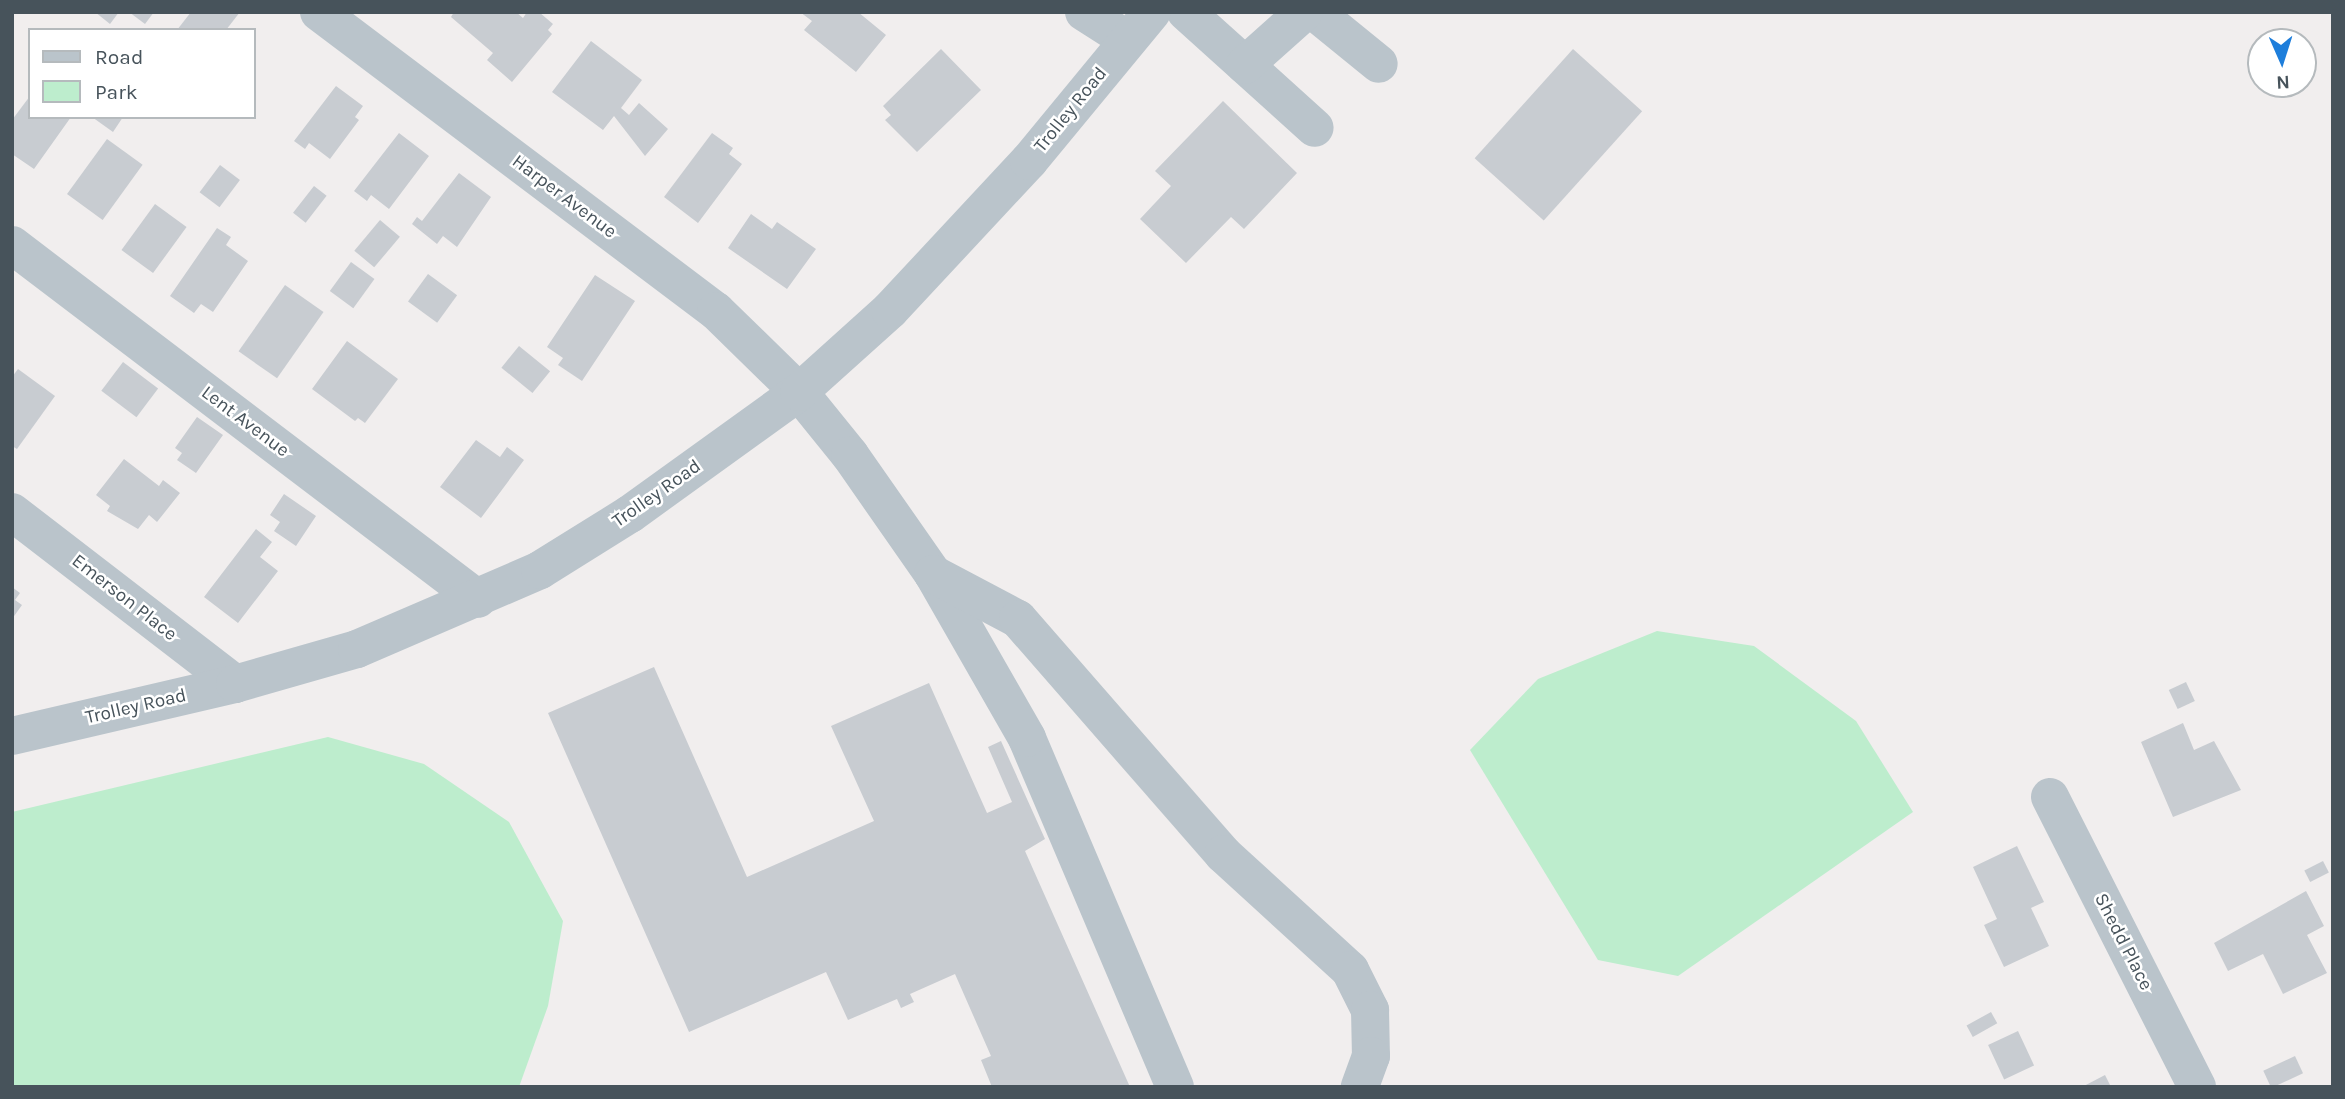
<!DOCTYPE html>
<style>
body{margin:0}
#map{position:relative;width:2345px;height:1099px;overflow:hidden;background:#f1eeee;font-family:Karla,sans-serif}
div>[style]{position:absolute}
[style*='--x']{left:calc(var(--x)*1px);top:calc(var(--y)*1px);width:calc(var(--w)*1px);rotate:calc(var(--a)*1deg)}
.green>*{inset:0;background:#bdedcd}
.building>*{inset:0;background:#c8ccd1;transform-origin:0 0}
.minor>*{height:38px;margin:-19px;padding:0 19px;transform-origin:19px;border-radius:19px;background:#bac4cb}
span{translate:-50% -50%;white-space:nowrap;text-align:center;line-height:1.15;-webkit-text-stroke:5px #fff;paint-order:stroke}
.street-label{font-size:19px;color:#47535b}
.frame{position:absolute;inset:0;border:14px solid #47535b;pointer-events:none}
.legend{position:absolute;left:28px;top:28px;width:228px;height:91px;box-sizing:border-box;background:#fff;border:2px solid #b5babd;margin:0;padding:9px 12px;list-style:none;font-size:21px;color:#47535b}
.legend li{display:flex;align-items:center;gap:14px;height:35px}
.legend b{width:35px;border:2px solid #b5babd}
.north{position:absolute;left:2247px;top:28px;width:70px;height:70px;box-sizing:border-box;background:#fff;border:2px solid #b5babd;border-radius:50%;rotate:177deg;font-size:19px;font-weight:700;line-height:28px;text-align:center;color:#47535b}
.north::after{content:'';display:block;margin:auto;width:24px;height:32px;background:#1e7edb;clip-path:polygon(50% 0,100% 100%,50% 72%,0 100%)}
</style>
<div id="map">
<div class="green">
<div style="clip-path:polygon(1657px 631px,1754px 646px,1856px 721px,1913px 812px,1678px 976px,1598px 960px,1470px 750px,1538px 679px)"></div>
<div style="clip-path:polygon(328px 737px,424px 764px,509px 822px,563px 921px,548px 1006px,519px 1087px,12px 1087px,12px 812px)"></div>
</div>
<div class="building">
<div style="clip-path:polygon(95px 12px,119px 12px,110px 24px)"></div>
<div style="clip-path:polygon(129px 12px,154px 12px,145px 24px)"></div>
<div style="clip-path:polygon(191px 12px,240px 12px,226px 30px,177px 30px)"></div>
<div style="clip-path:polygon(454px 12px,516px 12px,523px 18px,527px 12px,539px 12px,553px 24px,548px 30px,552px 34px,512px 82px,487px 60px,493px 53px,451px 17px)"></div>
<div style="clip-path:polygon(800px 12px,858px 12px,886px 35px,856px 72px,804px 30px,812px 21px)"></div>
<div style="clip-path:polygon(591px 41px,642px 80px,621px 108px,629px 115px,639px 103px,668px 129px,645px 156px,614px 116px,603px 130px,552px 92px)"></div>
<div style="clip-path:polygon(941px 49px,981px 90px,917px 152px,885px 120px,891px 115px,883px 106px)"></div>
<div style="left:1573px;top:49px;width:93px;height:147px;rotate:42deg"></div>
<div style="clip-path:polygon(336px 86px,363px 106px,355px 117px,359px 120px,330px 159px,309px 143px,305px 149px,294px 141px)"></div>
<div style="clip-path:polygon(30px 96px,30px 117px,71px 117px,34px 169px,12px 154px,12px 120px)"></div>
<div style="clip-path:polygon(1223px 101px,1297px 173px,1244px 229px,1231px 217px,1186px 263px,1140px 219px,1171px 186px,1155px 171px)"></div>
<div style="clip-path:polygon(92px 117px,123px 117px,113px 132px)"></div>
<div style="clip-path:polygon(399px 133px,429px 156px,389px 209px,371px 195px,367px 201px,354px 191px)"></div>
<div style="clip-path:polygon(712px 133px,733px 148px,729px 154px,742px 164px,698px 223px,664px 197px)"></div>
<div style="left:107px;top:139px;width:44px;height:68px;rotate:36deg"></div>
<div style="left:220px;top:165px;width:25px;height:34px;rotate:37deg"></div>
<div style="clip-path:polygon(459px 173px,491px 197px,457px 247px,443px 236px,437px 244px,412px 224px,417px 217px,422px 221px)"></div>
<div style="left:314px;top:186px;width:16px;height:34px;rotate:38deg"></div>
<div style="left:155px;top:204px;width:39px;height:57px;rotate:36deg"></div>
<div style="clip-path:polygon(751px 214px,772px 229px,777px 222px,816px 249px,787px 289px,728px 248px)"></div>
<div style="left:380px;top:220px;width:26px;height:40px;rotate:40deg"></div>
<div style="clip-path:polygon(217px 228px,231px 237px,226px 245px,248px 261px,213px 312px,201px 304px,194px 313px,170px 296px)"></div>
<div style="left:351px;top:262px;width:29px;height:36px;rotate:36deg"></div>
<div style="left:428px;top:274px;width:36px;height:34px;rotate:36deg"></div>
<div style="clip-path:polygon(595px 275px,635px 301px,582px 381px,558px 365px,563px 358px,547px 347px)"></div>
<div style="left:285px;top:285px;width:47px;height:81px;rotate:35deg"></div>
<div style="clip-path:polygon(347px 341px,398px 379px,365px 423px,358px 418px,355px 421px,312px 389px)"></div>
<div style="left:519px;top:346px;width:40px;height:28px;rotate:39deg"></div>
<div style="left:123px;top:362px;width:44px;height:36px;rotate:37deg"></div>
<div style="clip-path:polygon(18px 369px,55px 396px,17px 449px,12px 446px,12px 377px)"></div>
<div style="clip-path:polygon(197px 417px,223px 435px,196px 473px,177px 460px,182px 453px,175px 448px)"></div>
<div style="clip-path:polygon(476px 440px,500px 457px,507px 447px,524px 460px,481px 518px,440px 487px)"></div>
<div style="clip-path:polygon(124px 459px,159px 486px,163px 480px,180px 493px,157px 522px,149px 515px,138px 529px,107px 511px,110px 506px,96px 495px)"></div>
<div style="clip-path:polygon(284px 494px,316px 516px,296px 546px,274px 531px,280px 522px,270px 515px)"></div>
<div style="clip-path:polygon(256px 529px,272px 542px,260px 557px,278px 571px,238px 623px,204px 597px)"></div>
<div style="clip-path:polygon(12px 587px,20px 593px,15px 600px,22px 605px,12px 619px)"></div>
<div style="clip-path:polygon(654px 667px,747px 877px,874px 821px,831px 726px,929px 683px,987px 813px,1012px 802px,988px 747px,1001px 741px,1045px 839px,1025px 851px,1130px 1087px,992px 1087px,981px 1060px,991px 1056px,955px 974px,910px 994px,914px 1002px,901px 1008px,897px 999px,848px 1020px,826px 972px,689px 1032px,548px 713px)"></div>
<div style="left:2186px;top:682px;width:21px;height:19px;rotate:65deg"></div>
<div style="clip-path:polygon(2183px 723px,2194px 750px,2214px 741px,2241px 790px,2173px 817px,2141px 742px)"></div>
<div style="clip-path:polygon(2017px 846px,2044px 902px,2031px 908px,2049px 946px,2004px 967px,1984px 925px,1997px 919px,1973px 867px)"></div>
<div style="left:2323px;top:861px;width:13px;height:21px;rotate:63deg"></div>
<div style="clip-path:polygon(2306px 891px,2324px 926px,2307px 935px,2327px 973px,2283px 994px,2263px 954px,2228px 971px,2214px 943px)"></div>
<div style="left:1991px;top:1012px;width:13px;height:28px;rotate:61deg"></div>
<div style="left:2018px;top:1031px;width:38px;height:33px;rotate:65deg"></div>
<div style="left:2295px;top:1056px;width:19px;height:35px;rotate:65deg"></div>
<div style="clip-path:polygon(2105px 1075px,2111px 1087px,2082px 1087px)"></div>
</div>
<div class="minor">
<div style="--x:319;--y:12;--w:497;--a:37"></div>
<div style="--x:716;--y:311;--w:116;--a:44.3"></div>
<div style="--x:799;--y:392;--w:81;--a:51"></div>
<div style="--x:850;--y:455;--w:145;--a:55.1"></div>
<div style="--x:1084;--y:12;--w:52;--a:32.5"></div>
<div style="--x:1186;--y:12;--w:173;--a:42"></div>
<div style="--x:1315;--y:12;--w:82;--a:39.1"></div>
<div style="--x:1245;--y:65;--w:79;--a:-41.9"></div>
<div style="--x:12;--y:245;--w:585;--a:37.22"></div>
<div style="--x:12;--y:512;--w:282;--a:37.6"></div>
<div style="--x:12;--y:736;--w:229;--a:-13.1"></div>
<div style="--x:235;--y:684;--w:127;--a:-16"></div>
<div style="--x:357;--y:649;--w:199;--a:-23.3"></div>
<div style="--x:540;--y:570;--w:106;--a:-31.9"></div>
<div style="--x:630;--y:514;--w:208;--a:-35.8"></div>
<div style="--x:799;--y:392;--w:122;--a:-42"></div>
<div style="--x:890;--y:310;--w:204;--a:-47"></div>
<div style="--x:1029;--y:161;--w:193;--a:-50.5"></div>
<div style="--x:2050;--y:797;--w:325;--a:63.1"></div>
<div style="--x:1175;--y:1087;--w:379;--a:-113"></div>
<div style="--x:1027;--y:738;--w:189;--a:-119.8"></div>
<div style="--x:933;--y:574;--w:96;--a:27.9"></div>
<div style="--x:1018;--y:619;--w:312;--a:48.9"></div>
<div style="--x:1223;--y:854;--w:172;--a:42.4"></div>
<div style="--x:1350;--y:970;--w:45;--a:63.4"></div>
<div style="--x:1370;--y:1010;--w:46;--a:88.8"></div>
<div style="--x:1371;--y:1056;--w:33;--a:110"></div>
</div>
<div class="street-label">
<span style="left:1071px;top:110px;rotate:-51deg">Trolley Road</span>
<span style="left:564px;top:197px;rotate:37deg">Harper Avenue</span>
<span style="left:245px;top:422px;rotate:37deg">Lent Avenue</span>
<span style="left:657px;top:494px;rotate:-35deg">Trolley Road</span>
<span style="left:124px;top:598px;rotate:38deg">Emerson Place</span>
<span style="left:136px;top:707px;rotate:-13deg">Trolley Road</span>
<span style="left:2123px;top:942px;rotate:63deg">Shedd Place</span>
</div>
<div class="frame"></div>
<ul class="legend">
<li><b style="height:9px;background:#bac4cb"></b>Road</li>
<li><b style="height:19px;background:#bdedcd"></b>Park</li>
</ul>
<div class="north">N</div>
</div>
